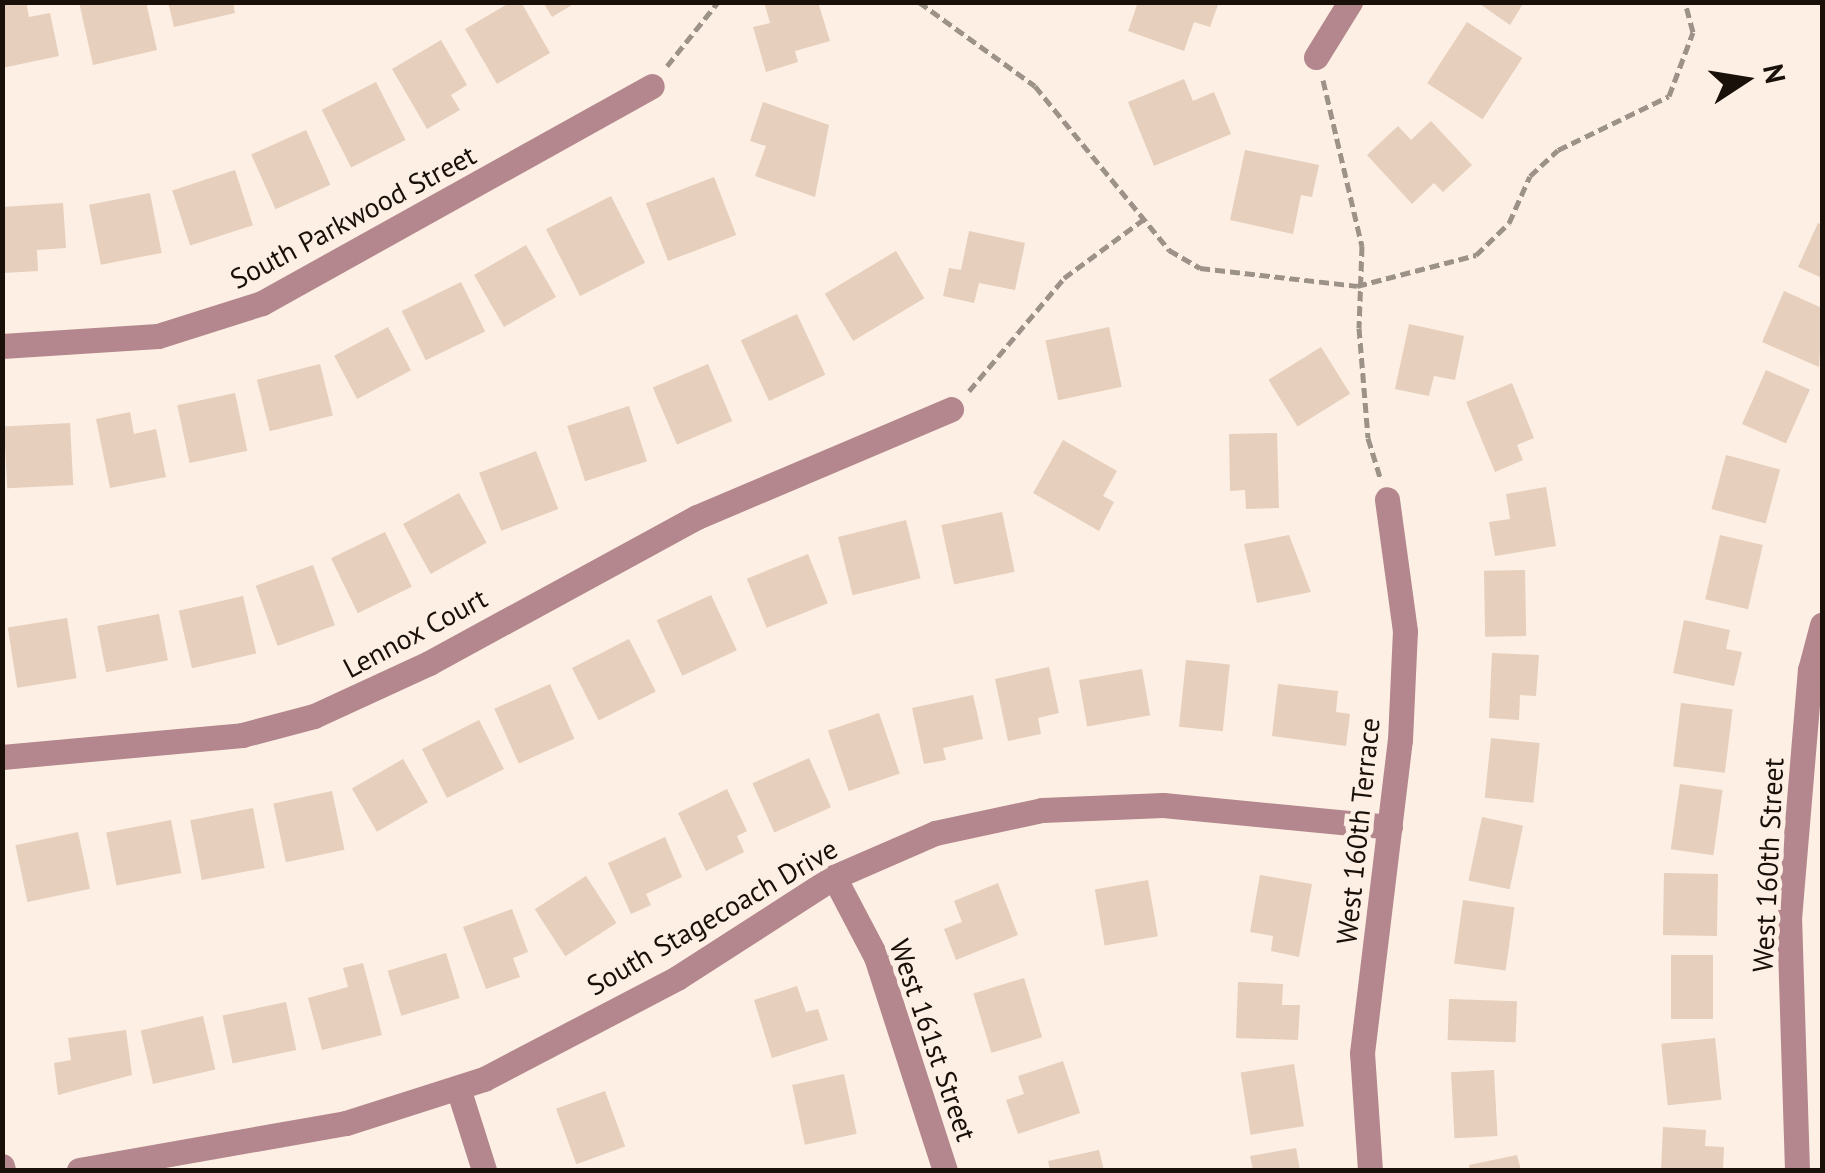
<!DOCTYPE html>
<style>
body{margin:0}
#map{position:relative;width:1825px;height:1173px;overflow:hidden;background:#fdefe3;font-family:"PT Sans",sans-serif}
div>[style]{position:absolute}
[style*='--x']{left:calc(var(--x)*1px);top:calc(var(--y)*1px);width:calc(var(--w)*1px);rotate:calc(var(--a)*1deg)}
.building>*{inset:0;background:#e6cfbc;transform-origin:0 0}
.path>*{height:5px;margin-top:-2.5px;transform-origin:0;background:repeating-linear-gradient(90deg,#9d9288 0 10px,transparent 0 15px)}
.minor>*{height:25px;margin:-12.5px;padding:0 12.5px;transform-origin:12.5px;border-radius:12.5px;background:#b3878d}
span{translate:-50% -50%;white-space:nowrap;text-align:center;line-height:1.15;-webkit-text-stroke:10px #fdefe3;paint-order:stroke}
.street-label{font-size:28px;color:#181009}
.frame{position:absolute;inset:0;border:5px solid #181009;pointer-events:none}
.north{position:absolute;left:1695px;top:30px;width:100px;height:100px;-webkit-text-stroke:8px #fdefe3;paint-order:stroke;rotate:78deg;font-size:28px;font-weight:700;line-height:40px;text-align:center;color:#181009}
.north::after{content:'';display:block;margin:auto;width:35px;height:45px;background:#181009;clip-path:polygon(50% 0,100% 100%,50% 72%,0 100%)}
</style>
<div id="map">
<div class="building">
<div style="clip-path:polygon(2px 2px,26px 2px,29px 17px,50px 13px,59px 56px,2px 68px)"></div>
<div style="clip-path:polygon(79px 2px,146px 2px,157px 50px,93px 65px)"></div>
<div style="clip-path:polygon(168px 2px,233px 2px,235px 13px,174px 27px)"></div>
<div style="clip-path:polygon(511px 2px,521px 2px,550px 53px,497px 84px,465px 29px)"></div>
<div style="clip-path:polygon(543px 2px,577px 2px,552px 17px)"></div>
<div style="clip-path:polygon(764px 2px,818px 2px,830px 41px,795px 51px,798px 62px,766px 72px,753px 27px,770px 23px)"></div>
<div style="clip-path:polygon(1138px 2px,1219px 2px,1210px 27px,1194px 22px,1184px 51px,1128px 31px)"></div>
<div style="clip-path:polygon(1477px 2px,1524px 2px,1510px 25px)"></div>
<div style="left:1467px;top:22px;width:66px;height:73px;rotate:33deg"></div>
<div style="clip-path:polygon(441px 40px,467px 85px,451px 95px,460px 110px,427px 129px,392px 69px)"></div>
<div style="clip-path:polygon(1184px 79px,1193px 101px,1214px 92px,1231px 134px,1154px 166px,1128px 102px)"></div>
<div style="left:376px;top:82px;width:65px;height:61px;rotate:63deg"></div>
<div style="clip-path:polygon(763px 102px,829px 125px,815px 197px,755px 176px,766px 146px,750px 141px)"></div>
<div style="clip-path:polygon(1431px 121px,1472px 165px,1443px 192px,1434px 183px,1412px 204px,1367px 155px,1398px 126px,1411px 140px)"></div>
<div style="left:306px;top:130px;width:60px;height:60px;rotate:66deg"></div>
<div style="clip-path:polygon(1245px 150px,1319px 165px,1312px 197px,1301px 195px,1293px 234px,1230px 220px)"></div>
<div style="left:235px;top:170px;width:58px;height:66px;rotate:72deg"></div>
<div style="left:714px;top:177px;width:62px;height:73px;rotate:69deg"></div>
<div style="left:150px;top:193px;width:61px;height:62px;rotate:79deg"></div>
<div style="left:611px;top:196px;width:75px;height:73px;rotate:63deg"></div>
<div style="clip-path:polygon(63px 203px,66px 248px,37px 250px,38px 271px,3px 273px,2px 207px)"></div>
<div style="clip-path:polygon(1818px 223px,1822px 225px,1822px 278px,1798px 267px)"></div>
<div style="clip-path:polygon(969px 231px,1025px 243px,1015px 290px,979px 283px,974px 303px,943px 296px,949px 268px,961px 270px)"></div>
<div style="left:526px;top:245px;width:60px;height:60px;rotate:60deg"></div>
<div style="left:896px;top:251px;width:55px;height:83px;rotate:59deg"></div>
<div style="left:461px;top:282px;width:55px;height:66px;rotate:64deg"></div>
<div style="clip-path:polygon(1784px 291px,1822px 308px,1819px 367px,1762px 342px)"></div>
<div style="left:797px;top:314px;width:67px;height:62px;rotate:65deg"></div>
<div style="clip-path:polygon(1409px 324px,1464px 336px,1455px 380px,1434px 376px,1429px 396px,1395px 389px)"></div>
<div style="left:388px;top:327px;width:49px;height:61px;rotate:62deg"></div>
<div style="left:1109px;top:327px;width:61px;height:65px;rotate:78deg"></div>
<div style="left:1321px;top:347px;width:55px;height:62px;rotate:58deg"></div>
<div style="left:320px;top:364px;width:53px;height:65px;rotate:76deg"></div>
<div style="left:708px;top:364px;width:62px;height:60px;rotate:67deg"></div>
<div style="left:1766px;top:370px;width:48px;height:59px;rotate:24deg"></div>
<div style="clip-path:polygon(1512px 383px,1534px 438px,1517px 445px,1523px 460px,1495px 472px,1466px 402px)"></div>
<div style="left:235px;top:393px;width:59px;height:59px;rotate:78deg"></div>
<div style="left:629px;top:406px;width:58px;height:65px;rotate:72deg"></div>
<div style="clip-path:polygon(130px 412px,134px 434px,156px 429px,166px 477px,110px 488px,96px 419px)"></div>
<div style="left:70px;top:423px;width:62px;height:66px;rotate:87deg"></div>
<div style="clip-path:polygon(1277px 433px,1279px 508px,1246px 509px,1245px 490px,1230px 491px,1229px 434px)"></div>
<div style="clip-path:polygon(1063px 440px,1117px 471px,1103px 496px,1114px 502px,1099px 531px,1033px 493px)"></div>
<div style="left:536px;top:451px;width:62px;height:61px;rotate:69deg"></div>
<div style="left:1726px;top:455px;width:56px;height:56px;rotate:15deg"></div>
<div style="clip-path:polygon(1546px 487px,1556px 546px,1495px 556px,1489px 522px,1510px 519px,1506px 494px)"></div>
<div style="left:459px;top:493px;width:57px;height:64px;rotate:61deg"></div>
<div style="left:1002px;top:512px;width:61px;height:62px;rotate:78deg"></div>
<div style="left:906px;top:520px;width:60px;height:70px;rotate:76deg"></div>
<div style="left:385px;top:532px;width:61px;height:60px;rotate:64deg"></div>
<div style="clip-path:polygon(1289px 535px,1311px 592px,1257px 603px,1244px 544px)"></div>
<div style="left:1720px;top:535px;width:44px;height:66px;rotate:13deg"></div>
<div style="left:808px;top:554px;width:53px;height:66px;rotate:68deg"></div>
<div style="left:313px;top:565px;width:64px;height:61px;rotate:70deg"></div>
<div style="left:1525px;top:570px;width:66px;height:41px;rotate:89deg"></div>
<div style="left:711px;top:595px;width:61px;height:60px;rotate:65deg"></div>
<div style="left:243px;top:596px;width:59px;height:66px;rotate:77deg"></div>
<div style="left:159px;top:614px;width:47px;height:63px;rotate:79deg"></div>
<div style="left:67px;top:618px;width:61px;height:60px;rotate:81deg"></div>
<div style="clip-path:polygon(1684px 620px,1730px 630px,1726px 649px,1742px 652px,1734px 686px,1673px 673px)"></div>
<div style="left:629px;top:639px;width:59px;height:64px;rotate:63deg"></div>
<div style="clip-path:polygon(1492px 653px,1539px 655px,1536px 696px,1520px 695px,1519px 720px,1489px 718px)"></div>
<div style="left:1186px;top:660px;width:44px;height:67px;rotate:6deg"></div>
<div style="clip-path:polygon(1049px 667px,1059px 713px,1038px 718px,1041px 734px,1008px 741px,995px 679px)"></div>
<div style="left:1142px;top:669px;width:47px;height:64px;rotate:80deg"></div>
<div style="left:550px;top:684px;width:60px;height:61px;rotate:66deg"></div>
<div style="clip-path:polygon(1278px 684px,1338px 691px,1336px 712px,1350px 714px,1346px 746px,1272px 736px)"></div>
<div style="clip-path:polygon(973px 695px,983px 739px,943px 748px,946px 760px,924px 764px,912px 708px)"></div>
<div style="left:1681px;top:703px;width:52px;height:64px;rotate:7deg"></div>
<div style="left:879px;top:713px;width:64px;height:54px;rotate:71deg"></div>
<div style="left:479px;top:720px;width:55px;height:64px;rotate:63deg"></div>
<div style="left:1491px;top:738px;width:49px;height:60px;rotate:6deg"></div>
<div style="left:809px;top:758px;width:54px;height:62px;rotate:66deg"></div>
<div style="left:403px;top:759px;width:50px;height:59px;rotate:60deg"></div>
<div style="left:1680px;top:784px;width:43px;height:66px;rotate:8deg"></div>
<div style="clip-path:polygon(727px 789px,747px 831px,737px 836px,744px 852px,706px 871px,678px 813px)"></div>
<div style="left:332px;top:791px;width:60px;height:60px;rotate:78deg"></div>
<div style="left:253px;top:808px;width:61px;height:64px;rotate:79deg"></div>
<div style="left:1482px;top:817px;width:42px;height:65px;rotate:12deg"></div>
<div style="left:171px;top:820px;width:54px;height:66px;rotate:79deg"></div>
<div style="left:78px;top:832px;width:58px;height:64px;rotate:78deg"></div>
<div style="clip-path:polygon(665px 837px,682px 877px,646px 894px,651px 905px,631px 914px,608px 863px)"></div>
<div style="left:1664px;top:873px;width:54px;height:62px;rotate:1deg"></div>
<div style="clip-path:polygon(1260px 875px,1312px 884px,1299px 957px,1271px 951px,1273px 936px,1250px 932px)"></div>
<div style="left:586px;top:876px;width:56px;height:61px;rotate:57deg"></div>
<div style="left:1148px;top:880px;width:57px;height:54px;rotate:80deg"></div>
<div style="clip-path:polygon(998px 883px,1018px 935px,956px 960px,944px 929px,962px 922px,954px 901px)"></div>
<div style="left:1463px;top:900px;width:52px;height:64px;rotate:8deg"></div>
<div style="clip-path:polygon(512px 909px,528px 952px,513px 958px,520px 977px,486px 989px,463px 927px)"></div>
<div style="left:446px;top:953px;width:47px;height:61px;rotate:73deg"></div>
<div style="left:1671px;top:955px;width:42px;height:64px"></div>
<div style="clip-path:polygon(363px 963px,382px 1035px,322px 1050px,308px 998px,348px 987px,343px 968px)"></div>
<div style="left:1024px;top:978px;width:62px;height:53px;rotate:73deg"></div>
<div style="clip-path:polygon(1238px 982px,1283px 984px,1282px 1005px,1300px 1005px,1298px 1040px,1236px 1038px)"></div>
<div style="clip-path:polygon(797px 986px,806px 1012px,818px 1009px,828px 1040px,772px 1058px,754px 1000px)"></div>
<div style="left:1449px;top:999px;width:68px;height:41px;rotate:2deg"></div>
<div style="left:286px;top:1002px;width:49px;height:65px;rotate:78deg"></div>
<div style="left:203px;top:1016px;width:55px;height:64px;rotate:77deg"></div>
<div style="clip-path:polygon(126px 1030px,132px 1075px,58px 1095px,54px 1063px,71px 1060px,68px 1038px)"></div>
<div style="left:1715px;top:1038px;width:62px;height:54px;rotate:84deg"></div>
<div style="clip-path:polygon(1063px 1061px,1080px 1113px,1018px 1134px,1006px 1100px,1024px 1094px,1018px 1076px)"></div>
<div style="left:1294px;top:1064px;width:63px;height:54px;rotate:81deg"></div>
<div style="left:1494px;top:1070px;width:66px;height:43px;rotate:87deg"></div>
<div style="left:844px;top:1074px;width:61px;height:53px;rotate:78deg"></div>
<div style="left:605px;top:1091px;width:59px;height:52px;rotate:70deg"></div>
<div style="clip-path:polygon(1663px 1127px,1706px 1130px,1705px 1146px,1724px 1147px,1723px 1170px,1661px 1170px)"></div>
<div style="clip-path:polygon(1296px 1148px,1300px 1170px,1253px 1170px,1250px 1156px)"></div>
<div style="clip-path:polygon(1099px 1150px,1104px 1170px,1050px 1170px,1048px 1161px)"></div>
<div style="clip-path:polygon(1517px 1155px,1521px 1170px,1470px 1170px,1469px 1165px)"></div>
</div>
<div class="path">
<div style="--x:919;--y:2;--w:143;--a:35.9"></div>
<div style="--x:1035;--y:86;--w:212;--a:50.7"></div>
<div style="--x:1169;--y:250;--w:36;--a:30"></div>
<div style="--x:1200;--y:268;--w:158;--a:6.5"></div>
<div style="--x:1357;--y:286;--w:123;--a:-14.6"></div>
<div style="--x:1476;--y:255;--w:46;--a:-44.1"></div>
<div style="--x:1509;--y:223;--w:51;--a:-65.9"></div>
<div style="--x:1530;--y:176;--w:38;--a:-43"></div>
<div style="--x:1558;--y:150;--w:123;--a:-25.9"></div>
<div style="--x:1669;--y:96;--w:68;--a:-69.4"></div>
<div style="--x:1693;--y:32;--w:31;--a:-105"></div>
<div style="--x:667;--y:66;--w:82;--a:-51.4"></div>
<div style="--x:1323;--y:80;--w:171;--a:76.8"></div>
<div style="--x:1362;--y:246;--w:82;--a:92.1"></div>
<div style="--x:1359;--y:328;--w:110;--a:85.3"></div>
<div style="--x:1368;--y:438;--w:41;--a:72.9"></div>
<div style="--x:969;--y:391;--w:148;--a:-49.9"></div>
<div style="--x:1064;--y:278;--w:99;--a:-36.4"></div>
</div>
<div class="minor">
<div style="--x:1316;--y:57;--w:65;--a:-58.3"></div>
<div style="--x:2;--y:346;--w:156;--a:-3.7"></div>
<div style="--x:158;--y:336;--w:109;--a:-17.6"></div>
<div style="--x:262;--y:303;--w:446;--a:-29.1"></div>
<div style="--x:2;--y:757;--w:241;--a:-5.2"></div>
<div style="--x:242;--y:735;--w:74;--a:-14.8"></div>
<div style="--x:314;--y:716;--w:127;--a:-24.7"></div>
<div style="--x:429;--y:663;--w:305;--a:-28.6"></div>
<div style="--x:697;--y:517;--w:276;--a:-23"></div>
<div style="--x:834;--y:877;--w:90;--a:62.3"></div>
<div style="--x:876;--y:957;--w:224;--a:72.1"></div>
<div style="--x:458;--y:1088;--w:86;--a:72.4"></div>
<div style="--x:2;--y:1166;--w:4;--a:76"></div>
<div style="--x:79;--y:1170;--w:271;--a:-10"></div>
<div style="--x:346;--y:1123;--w:145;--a:-17.7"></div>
<div style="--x:484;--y:1079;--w:218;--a:-27.6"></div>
<div style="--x:677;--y:978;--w:187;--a:-32.8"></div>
<div style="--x:834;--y:877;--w:110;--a:-23.5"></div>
<div style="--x:935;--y:833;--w:109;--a:-12.1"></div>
<div style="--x:1042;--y:810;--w:121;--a:-2.4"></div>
<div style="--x:1163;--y:805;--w:228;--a:5.5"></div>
<div style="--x:1370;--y:1170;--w:117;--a:-93.9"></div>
<div style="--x:1362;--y:1053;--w:315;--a:-83.1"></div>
<div style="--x:1400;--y:740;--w:109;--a:-87.4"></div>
<div style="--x:1405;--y:631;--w:133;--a:-97.8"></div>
<div style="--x:1797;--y:1170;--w:251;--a:-91.8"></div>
<div style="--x:1789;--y:919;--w:250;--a:-85.2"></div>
<div style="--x:1810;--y:670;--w:47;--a:-75.1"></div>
</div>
<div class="street-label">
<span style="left:353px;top:217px;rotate:-28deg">South Parkwood Street</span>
<span style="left:415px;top:633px;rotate:-28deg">Lennox Court</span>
<span style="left:1358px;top:831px;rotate:-84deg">West 160th Terrace</span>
<span style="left:1768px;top:865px;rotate:-87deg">West 160th Street</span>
<span style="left:712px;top:917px;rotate:-30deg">South Stagecoach Drive</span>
<span style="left:933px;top:1040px;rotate:71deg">West 161st Street</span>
</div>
<div class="frame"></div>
<div class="north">N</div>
</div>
